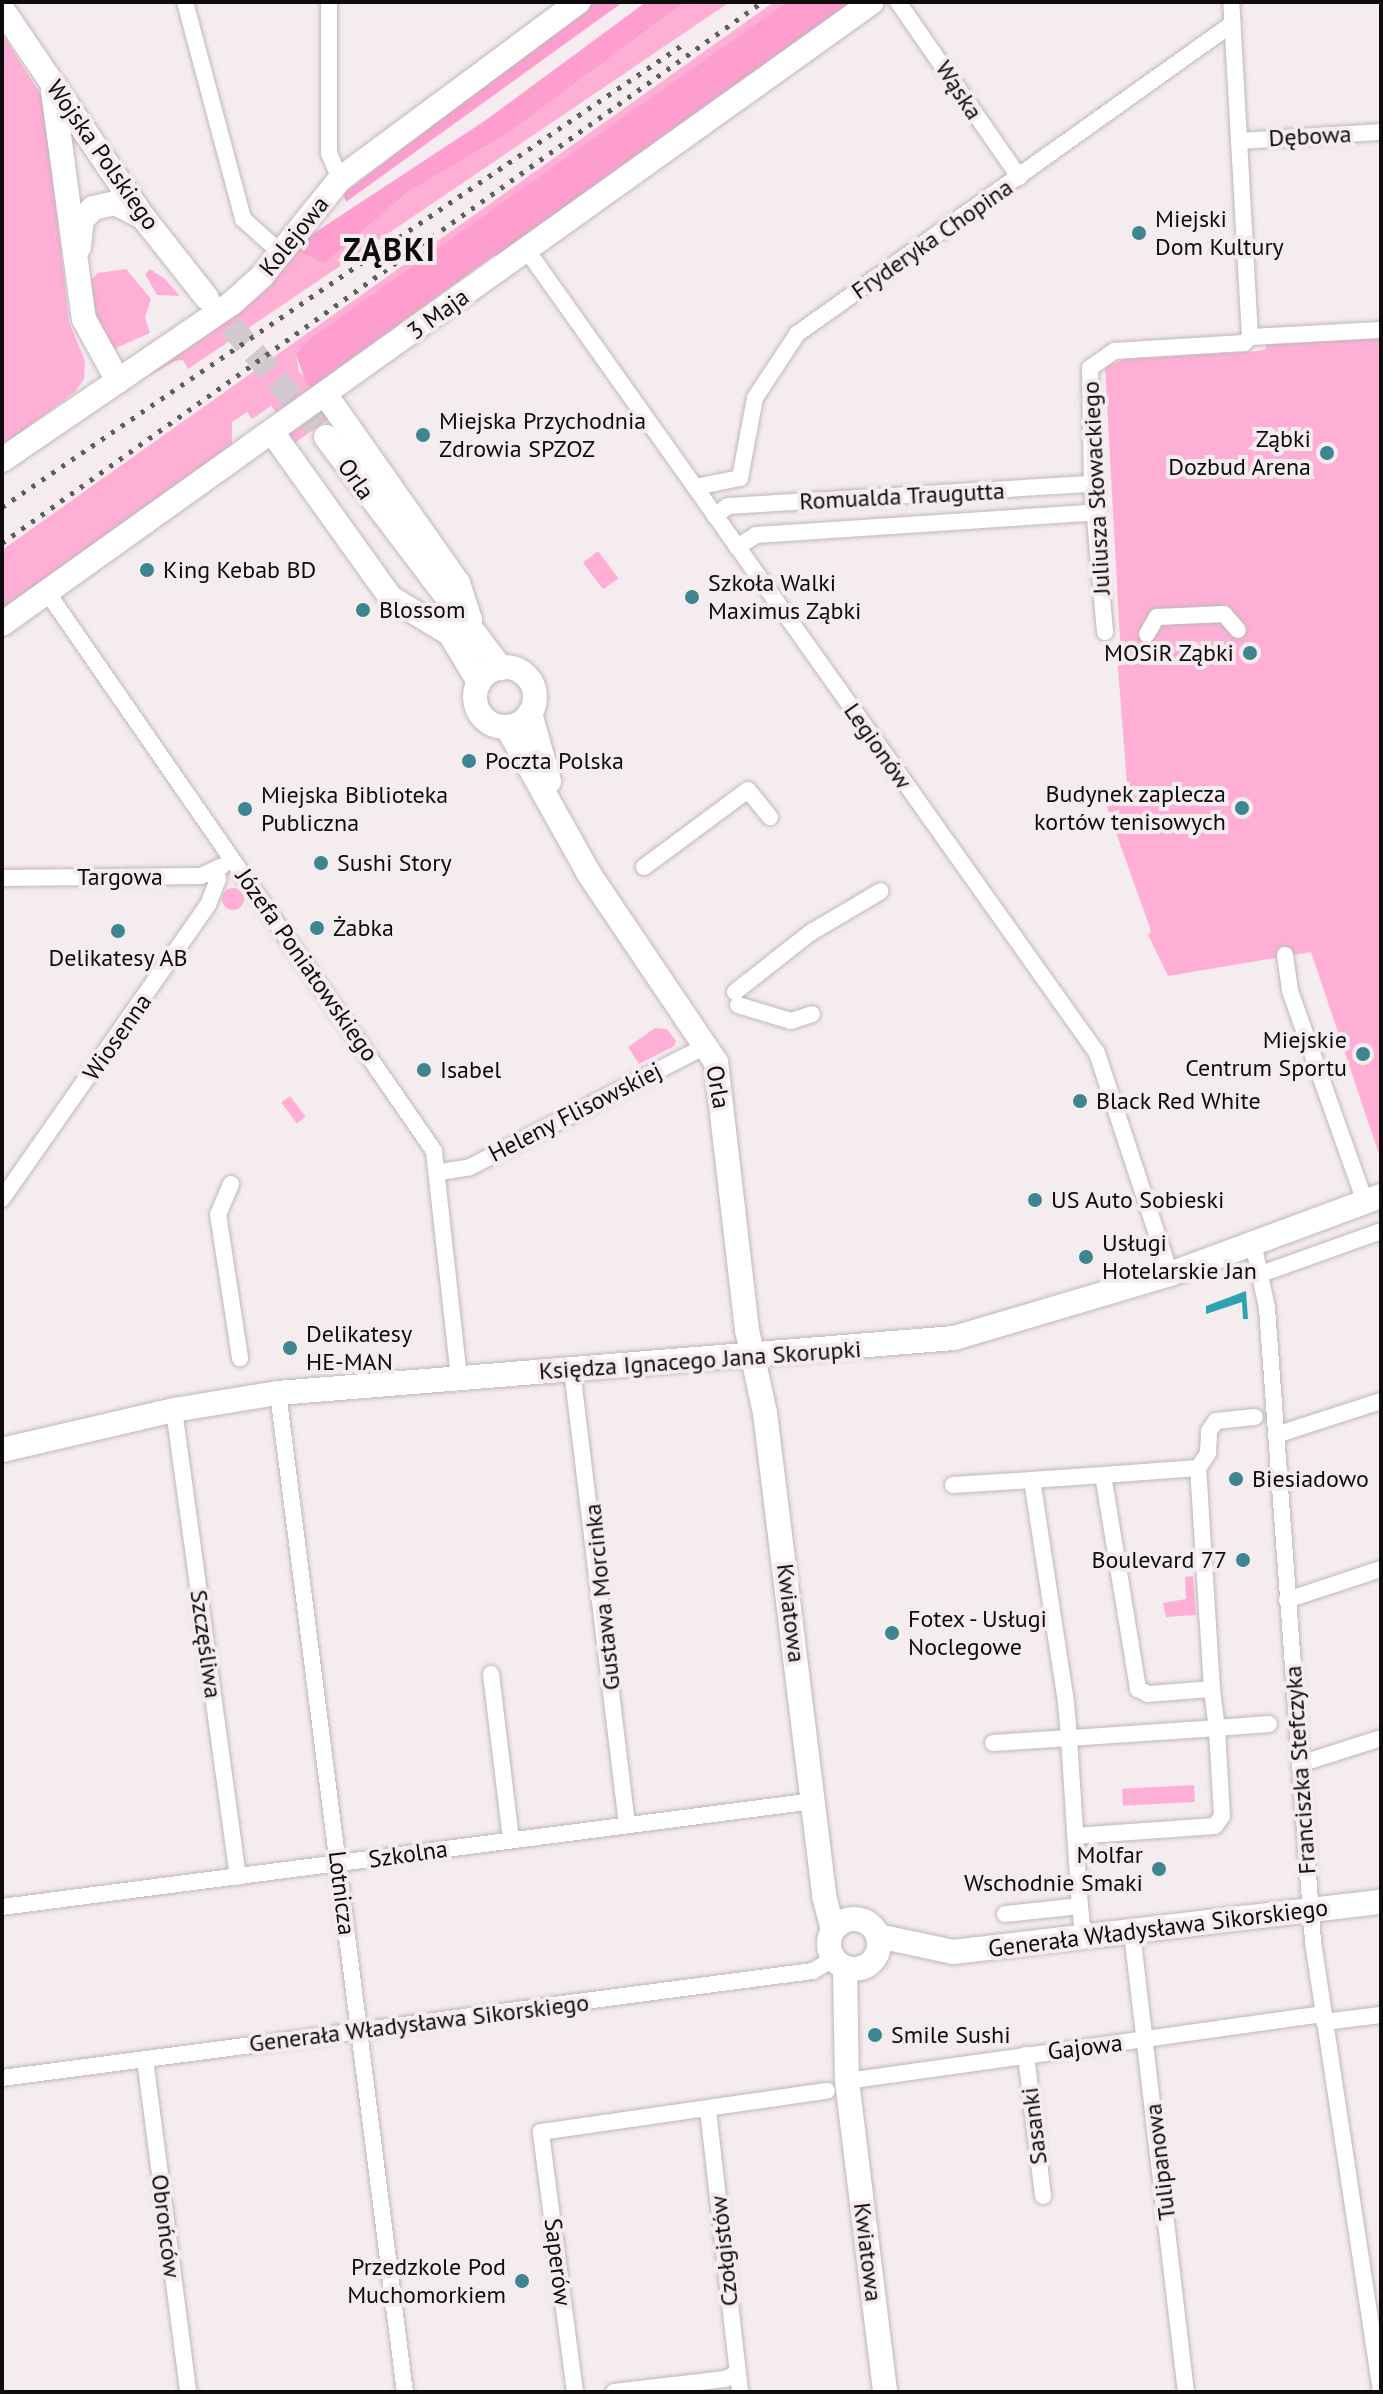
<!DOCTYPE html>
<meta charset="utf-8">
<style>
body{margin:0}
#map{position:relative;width:1383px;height:2394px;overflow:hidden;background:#f5ecf0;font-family:"PT Sans",sans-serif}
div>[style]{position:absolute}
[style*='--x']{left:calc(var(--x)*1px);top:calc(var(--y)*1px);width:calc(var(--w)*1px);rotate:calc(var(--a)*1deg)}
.green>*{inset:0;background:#ffafd6;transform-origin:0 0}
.round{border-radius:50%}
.forest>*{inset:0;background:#fd9ece}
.water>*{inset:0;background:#2fa2b1}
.secondary-tunnel>*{height:24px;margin-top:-12px;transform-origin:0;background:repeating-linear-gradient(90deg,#d2cace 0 24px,transparent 0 36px)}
.roads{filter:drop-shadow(0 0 2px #c0b7bb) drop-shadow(0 0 2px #c0b7bb)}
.street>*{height:16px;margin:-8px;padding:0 8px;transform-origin:8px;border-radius:8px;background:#fff}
.secondary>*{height:24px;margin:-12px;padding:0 12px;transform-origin:12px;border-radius:12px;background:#fff}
.secondary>.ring{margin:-12px;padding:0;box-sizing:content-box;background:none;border:24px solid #fff;border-radius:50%}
.rail>*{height:5px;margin-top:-2.5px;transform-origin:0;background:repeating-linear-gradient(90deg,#615c5e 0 4px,transparent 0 12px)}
.dots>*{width:22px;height:22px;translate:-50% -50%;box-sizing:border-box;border:4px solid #f5ecf0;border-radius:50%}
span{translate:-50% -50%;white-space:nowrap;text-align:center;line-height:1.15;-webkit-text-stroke:8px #f5ecf0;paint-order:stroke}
.street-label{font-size:24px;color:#0e0b0c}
.poi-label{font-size:24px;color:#0e0b0c}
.left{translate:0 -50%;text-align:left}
.right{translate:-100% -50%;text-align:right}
.district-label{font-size:32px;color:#0e0b0c;font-weight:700;letter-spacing:2px}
.frame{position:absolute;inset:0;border:4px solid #0e0b0c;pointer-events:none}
</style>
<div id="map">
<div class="green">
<div style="clip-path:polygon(685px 2px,730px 2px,188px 369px,183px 360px,175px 361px,141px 380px,256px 299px,298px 251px,324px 264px,408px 192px,507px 134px)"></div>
<div style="clip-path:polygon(774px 2px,787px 2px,296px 355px,299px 372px,314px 386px,279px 415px,271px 406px,252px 419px,247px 412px,232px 422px,232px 448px,2px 613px,2px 550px)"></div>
<div style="clip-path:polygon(2px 34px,44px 99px,69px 322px,85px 361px,84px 379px,75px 392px,2px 446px)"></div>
<div style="clip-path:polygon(126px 269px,151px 299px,145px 317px,150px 333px,109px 351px,93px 322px,90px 281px,98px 273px)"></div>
<div style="clip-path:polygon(150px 269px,165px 279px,180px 296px,157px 295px,145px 274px)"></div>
<div style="clip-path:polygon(1381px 335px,1380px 807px,1381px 1160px,1311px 952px,1168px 976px,1148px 935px,1151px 931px,1104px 799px,1128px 797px,1117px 655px,1126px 647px,1120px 640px,1105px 367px,1126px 359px,1258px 351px,1266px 349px,1266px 343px)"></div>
<div style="clip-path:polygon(322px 410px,332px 417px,290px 446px,287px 434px)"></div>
<div style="left:598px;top:551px;width:34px;height:19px;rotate:53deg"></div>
<div class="round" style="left:222px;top:888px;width:22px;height:22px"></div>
<div style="clip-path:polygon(655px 1028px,667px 1029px,676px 1041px,674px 1046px,639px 1064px,628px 1047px)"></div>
<div style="left:290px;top:1096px;width:26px;height:11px;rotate:53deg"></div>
<div style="clip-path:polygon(1193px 1576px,1196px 1615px,1166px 1617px,1163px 1603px,1186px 1599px,1185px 1577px)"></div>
<div style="left:1194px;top:1785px;width:17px;height:72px;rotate:87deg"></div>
</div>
<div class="forest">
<div style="clip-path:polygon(595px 2px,623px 2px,346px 202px,343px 194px)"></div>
<div style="clip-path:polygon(646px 2px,685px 2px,507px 134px,408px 192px,324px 264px,298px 251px,305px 239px,486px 120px)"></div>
<div style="clip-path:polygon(787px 2px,857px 2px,510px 251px,493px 256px,314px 386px,307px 385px,296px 355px,310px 339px)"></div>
</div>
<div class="water">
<div style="clip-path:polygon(1246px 1291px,1248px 1319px,1243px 1319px,1242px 1302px,1206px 1314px,1206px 1306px)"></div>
</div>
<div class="secondary-tunnel">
<div style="--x:207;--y:298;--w:183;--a:49.4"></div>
</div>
<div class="roads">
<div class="street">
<div style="--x:185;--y:2;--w:225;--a:75"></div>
<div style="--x:243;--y:219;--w:51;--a:41.8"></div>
<div style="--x:329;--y:2;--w:151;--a:90"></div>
<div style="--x:329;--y:153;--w:28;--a:67"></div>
<div style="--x:898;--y:2;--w:213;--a:55.3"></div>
<div style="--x:1240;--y:141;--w:141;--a:-3.7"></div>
<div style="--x:526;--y:249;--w:986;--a:54.62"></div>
<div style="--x:1097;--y:1053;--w:233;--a:71.7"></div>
<div style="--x:1250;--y:337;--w:131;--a:-3.1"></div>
<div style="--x:695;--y:487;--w:46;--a:-11.3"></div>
<div style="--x:740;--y:478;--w:81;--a:-79.4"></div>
<div style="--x:755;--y:398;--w:77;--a:-56.7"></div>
<div style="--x:797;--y:334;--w:534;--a:-35.48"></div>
<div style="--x:715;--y:516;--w:16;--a:-38"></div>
<div style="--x:728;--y:506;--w:365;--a:-3.5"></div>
<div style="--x:737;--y:547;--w:22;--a:-32"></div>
<div style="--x:756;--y:535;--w:343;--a:-3.8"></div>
<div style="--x:47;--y:592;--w:680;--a:55.3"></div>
<div style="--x:434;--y:1151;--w:228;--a:83.7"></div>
<div style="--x:1105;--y:632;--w:149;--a:-95"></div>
<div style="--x:1092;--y:484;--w:116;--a:-91"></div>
<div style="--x:1090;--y:368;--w:29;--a:-35"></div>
<div style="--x:1114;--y:351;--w:130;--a:-3.5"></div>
<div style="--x:1244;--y:343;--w:8;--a:-45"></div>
<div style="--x:1250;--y:337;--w:336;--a:-93.2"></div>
<div style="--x:1147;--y:634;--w:20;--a:-60"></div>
<div style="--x:1157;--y:617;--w:67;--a:-2.6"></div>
<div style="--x:1224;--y:614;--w:21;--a:49"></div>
<div style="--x:644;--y:867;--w:129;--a:-36.5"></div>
<div style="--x:748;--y:790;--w:35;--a:51"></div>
<div style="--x:2;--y:878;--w:199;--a:-0.6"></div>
<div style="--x:201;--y:876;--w:23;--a:-25"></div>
<div style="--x:1285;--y:955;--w:36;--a:82"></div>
<div style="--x:1290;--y:991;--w:224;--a:70.4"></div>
<div style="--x:735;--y:992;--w:95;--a:-38.2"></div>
<div style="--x:810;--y:933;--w:82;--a:-30.6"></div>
<div style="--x:738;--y:1005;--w:55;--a:16.8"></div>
<div style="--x:791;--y:1021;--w:22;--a:-18"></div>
<div style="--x:440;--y:1172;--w:30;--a:-9"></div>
<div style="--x:470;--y:1167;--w:267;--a:-27.2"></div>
<div style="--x:231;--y:1184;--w:33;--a:113"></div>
<div style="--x:218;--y:1214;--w:146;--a:81.3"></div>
<div style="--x:2;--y:1199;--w:359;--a:-55"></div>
<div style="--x:208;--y:905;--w:28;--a:-69"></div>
<div style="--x:218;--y:879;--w:9;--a:-108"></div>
<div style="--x:1253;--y:1243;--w:66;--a:77.8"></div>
<div style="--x:1267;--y:1308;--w:636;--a:85.85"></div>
<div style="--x:1313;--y:1942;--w:453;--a:81.4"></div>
<div style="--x:1261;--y:1274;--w:127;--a:-19.7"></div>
<div style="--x:572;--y:1370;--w:458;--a:83.1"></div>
<div style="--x:278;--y:1393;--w:1007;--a:82.76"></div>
<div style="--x:174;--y:1410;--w:471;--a:82.2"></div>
<div style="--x:1276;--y:1435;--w:110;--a:-17.9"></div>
<div style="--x:1198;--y:1468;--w:18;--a:-56"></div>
<div style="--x:1208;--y:1453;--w:22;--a:-87"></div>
<div style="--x:1209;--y:1431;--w:12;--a:-55"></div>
<div style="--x:1216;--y:1421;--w:39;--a:-6"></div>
<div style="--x:1032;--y:1480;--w:71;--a:-4"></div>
<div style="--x:1103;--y:1475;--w:217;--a:80.7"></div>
<div style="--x:1138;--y:1689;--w:11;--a:27"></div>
<div style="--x:1148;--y:1694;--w:64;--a:-4.5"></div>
<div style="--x:1212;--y:1689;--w:221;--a:-93.6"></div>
<div style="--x:1198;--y:1468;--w:95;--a:175.8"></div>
<div style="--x:953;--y:1485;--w:79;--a:-3.6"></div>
<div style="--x:1032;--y:1480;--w:226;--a:81.3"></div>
<div style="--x:1066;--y:1703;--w:35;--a:85"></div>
<div style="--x:1069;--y:1738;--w:76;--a:176.2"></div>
<div style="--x:1287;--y:1600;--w:99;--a:-18.3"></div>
<div style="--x:491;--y:1674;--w:167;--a:83.1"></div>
<div style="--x:1212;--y:1689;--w:39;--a:83"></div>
<div style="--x:1217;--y:1728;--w:52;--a:-4.4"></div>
<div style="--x:1300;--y:1764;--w:85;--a:-17.8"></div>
<div style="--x:1075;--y:1836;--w:140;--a:-4.1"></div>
<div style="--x:1215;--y:1826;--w:12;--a:-55"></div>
<div style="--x:1222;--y:1816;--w:88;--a:-93.3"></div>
<div style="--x:1217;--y:1728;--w:148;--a:176.1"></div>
<div style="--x:1069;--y:1738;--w:168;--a:86.3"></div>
<div style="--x:1080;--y:1906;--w:18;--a:84"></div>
<div style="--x:2;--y:1907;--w:819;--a:-7.44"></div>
<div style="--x:1005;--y:1914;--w:75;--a:-6.1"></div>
<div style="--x:1132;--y:1933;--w:462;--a:83.3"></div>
<div style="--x:1324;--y:2022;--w:57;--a:-7"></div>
<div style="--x:1026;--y:2055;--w:142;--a:83.1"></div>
<div style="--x:145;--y:2059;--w:336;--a:82.6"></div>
<div style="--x:2;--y:2078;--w:818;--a:-7.52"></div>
<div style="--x:813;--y:1971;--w:23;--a:-31"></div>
<div style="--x:847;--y:2081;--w:481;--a:-8"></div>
<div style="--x:708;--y:2110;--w:284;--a:83.5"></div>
<div style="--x:575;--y:2392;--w:262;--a:-97.5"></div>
<div style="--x:541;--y:2132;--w:289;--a:-8.2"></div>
<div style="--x:614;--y:2392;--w:112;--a:-6.7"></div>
<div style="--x:725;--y:2379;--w:14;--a:-25"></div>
</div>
<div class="secondary">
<div style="--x:2;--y:9;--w:251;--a:55.9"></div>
<div style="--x:143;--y:217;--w:103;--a:51.7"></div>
<div style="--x:53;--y:91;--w:230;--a:82.3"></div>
<div style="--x:84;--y:319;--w:71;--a:61.3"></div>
<div style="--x:79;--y:247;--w:27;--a:-84"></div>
<div style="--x:82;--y:220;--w:16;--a:-47"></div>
<div style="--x:93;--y:208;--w:23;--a:-13"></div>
<div style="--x:115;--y:203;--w:29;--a:27"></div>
<div style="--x:325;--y:394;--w:231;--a:54.9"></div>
<div style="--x:458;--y:583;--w:39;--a:72"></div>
<div style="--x:272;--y:432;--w:204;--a:54.4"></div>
<div style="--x:391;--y:598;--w:68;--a:31.1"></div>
<div style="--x:326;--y:437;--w:290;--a:52.9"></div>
<div style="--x:2;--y:460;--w:277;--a:-34.3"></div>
<div style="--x:231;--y:304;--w:42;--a:-42.1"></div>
<div style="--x:262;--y:276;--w:124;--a:-51.2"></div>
<div style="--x:340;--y:179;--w:297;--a:-36.6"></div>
<div style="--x:441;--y:619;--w:74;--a:58.9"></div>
<div style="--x:2;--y:624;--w:1069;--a:-35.56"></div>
<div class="ring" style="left:475px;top:667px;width:36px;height:36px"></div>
<div style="--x:530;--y:713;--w:71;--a:74.4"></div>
<div style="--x:507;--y:727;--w:168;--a:60.8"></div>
<div style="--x:589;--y:874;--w:227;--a:56"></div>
<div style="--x:716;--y:1062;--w:270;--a:83.4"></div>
<div style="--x:747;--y:1330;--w:85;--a:77.8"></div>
<div style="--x:765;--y:1413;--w:487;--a:83"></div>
<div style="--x:824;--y:1896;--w:34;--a:75"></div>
<div style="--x:2;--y:1450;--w:177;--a:-13.1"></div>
<div style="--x:174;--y:1410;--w:105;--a:-9.3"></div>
<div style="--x:278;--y:1393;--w:678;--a:-4.65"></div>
<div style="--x:954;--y:1338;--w:225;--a:-16.5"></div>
<div style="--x:1170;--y:1274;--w:225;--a:-20.3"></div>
<div class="ring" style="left:829px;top:1919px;width:26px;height:26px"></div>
<div style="--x:878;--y:1936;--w:77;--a:12"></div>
<div style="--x:953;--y:1952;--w:431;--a:-6.7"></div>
<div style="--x:845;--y:1968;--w:113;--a:89"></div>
<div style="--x:847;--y:2081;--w:313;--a:83"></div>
</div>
</div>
<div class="rail">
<div style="--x:2;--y:507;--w:826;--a:-34.19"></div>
<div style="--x:2;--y:543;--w:933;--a:-35.44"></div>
</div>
<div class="dots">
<div style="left:1139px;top:233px;background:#3f8590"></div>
<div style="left:423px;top:435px;background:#3f8590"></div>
<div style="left:1327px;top:453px;background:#3f8590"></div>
<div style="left:147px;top:570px;background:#3f8590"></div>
<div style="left:692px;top:597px;background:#3f8590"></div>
<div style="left:363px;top:610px;background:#3f8590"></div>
<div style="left:1250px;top:653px;background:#3f8590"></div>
<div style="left:469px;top:761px;background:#3f8590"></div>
<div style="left:1242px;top:808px;background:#3f8590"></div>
<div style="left:245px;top:809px;background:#3f8590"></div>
<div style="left:321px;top:863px;background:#3f8590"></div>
<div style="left:317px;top:928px;background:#3f8590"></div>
<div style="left:118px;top:931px;background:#3f8590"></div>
<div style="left:1363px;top:1054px;background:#3f8590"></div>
<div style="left:424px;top:1070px;background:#3f8590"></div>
<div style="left:1080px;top:1101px;background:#3f8590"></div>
<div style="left:1035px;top:1200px;background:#3f8590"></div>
<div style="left:1086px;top:1257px;background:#3f8590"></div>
<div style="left:290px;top:1348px;background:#3f8590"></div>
<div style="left:1236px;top:1479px;background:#3f8590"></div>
<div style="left:1243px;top:1560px;background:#3f8590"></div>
<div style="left:892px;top:1633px;background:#3f8590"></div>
<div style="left:1159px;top:1869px;background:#3f8590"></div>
<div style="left:875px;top:2035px;background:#3f8590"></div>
<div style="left:522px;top:2281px;background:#3f8590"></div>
</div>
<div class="street-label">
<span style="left:959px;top:90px;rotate:57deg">Wąska</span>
<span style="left:1310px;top:136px;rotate:-3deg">Dębowa</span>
<span style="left:103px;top:155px;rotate:55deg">Wojska Polskiego</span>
<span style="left:294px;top:236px;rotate:-51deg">Kolejowa</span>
<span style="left:932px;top:239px;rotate:-35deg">Fryderyka Chopina</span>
<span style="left:438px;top:314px;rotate:-36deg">3 Maja</span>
<span style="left:356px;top:479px;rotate:55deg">Orla</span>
<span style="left:1096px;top:488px;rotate:-93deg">Juliusza Słowackiego</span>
<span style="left:902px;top:496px;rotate:-3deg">Romualda Traugutta</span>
<span style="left:878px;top:746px;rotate:55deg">Legionów</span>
<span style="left:120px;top:877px">Targowa</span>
<span style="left:307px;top:965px;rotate:55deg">Józefa Poniatowskiego</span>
<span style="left:117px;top:1037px;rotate:-55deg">Wiosenna</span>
<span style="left:718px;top:1087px;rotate:80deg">Orla</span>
<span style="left:575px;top:1112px;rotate:-27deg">Heleny Flisowskiej</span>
<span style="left:700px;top:1360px;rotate:-4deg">Księdza Ignacego Jana Skorupki</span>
<span style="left:602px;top:1597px;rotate:-96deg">Gustawa Morcinka</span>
<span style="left:791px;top:1613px;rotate:83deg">Kwiatowa</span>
<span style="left:206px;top:1644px;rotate:82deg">Szczęśliwa</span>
<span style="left:1300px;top:1770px;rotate:-94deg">Franciszka Stefczyka</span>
<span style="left:408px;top:1854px;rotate:-8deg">Szkolna</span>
<span style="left:342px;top:1893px;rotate:83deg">Lotnicza</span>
<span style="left:1158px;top:1928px;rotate:-7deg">Generała Władysława Sikorskiego</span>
<span style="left:419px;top:2023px;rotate:-7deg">Generała Władysława Sikorskiego</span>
<span style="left:1085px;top:2047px;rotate:-7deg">Gajowa</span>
<span style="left:1034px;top:2126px;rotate:-97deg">Sasanki</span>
<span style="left:1160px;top:2162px;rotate:-97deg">Tulipanowa</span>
<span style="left:166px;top:2226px;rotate:83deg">Obrońców</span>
<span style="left:724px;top:2251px;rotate:-96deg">Czołgistów</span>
<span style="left:868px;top:2252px;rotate:83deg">Kwiatowa</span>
<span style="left:558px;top:2262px;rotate:83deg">Saperów</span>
</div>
<div class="poi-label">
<span class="left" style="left:1155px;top:233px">Miejski<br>Dom Kultury</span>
<span class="left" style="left:439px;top:435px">Miejska Przychodnia<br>Zdrowia SPZOZ</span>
<span class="right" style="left:1311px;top:453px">Ząbki<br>Dozbud Arena</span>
<span class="left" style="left:163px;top:570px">King Kebab BD</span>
<span class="left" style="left:708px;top:597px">Szkoła Walki<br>Maximus Ząbki</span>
<span class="left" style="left:379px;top:610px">Blossom</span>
<span class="right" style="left:1234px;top:653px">MOSiR Ząbki</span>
<span class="left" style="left:485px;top:761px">Poczta Polska</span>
<span class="right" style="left:1226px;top:808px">Budynek zaplecza<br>kortów tenisowych</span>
<span class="left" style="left:261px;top:809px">Miejska Biblioteka<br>Publiczna</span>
<span class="left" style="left:337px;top:863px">Sushi Story</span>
<span class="left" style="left:333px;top:928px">Żabka</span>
<span style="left:118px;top:958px">Delikatesy AB</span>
<span class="right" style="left:1347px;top:1054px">Miejskie<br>Centrum Sportu</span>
<span class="left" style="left:440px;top:1070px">Isabel</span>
<span class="left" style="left:1096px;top:1101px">Black Red White</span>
<span class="left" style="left:1051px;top:1200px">US Auto Sobieski</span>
<span class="left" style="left:1102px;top:1257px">Usługi<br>Hotelarskie Jan</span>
<span class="left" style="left:306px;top:1348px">Delikatesy<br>HE-MAN</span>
<span class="left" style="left:1252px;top:1479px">Biesiadowo</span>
<span class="right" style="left:1227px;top:1560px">Boulevard 77</span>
<span class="left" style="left:908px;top:1633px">Fotex - Usługi<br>Noclegowe</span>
<span class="right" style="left:1143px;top:1869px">Molfar<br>Wschodnie Smaki</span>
<span class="left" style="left:891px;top:2035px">Smile Sushi</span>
<span class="right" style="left:506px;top:2281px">Przedzkole Pod<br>Muchomorkiem</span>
</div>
<div class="district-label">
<span style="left:390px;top:249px">ZĄBKI</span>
</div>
<div class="frame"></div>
</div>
